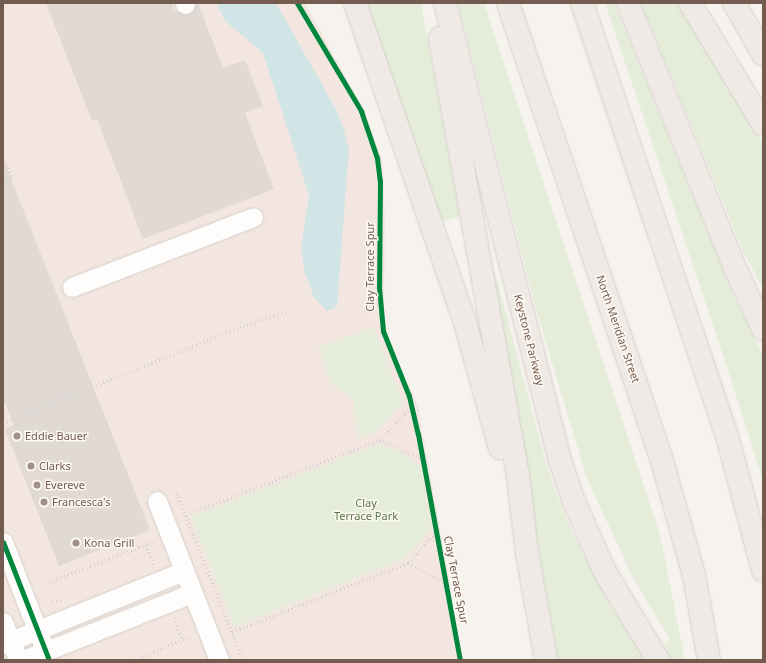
<!DOCTYPE html>
<style>
body{margin:0}
#map{position:relative;width:766px;height:663px;overflow:hidden;background:#f6f3ee;font-family:"Noto Sans",sans-serif}
div>[style]{position:absolute}
[style*='--x']{left:calc(var(--x)*1px);top:calc(var(--y)*1px);width:calc(var(--w)*1px);rotate:calc(var(--a)*1deg)}
.commercial>*{inset:0;background:#f3e6e0}
.green>*{inset:0;background:#e5ecda}
.water>*{inset:0;background:#d1e5e6}
.building>*{inset:0;background:#e0d9d4}
.path>*{height:2.5px;margin-top:-1.25px;transform-origin:0;background:repeating-linear-gradient(90deg,#d7d1cd 0 1px,transparent 0 4px)}
.roads{filter:drop-shadow(0 0 1px #d4cfc9) drop-shadow(0 0 1px #d4cfc9)}
.minor>*{height:19px;margin:-9.5px;padding:0 9.5px;transform-origin:9.5px;border-radius:9.5px;background:#fefdfc}
.highway>*{height:22px;margin:-11px;padding:0 11px;transform-origin:11px;border-radius:11px;background:#f0eae7}
.cycleway>*{height:5px;margin:-2.5px;padding:0 2.5px;transform-origin:2.5px;border-radius:2.5px;background:#00873e}
.dots>*{width:11px;height:11px;translate:-50% -50%;box-sizing:border-box;border:2px solid #fdf8f1;border-radius:50%}
span{translate:-50% -50%;white-space:nowrap;text-align:center;line-height:1.15;-webkit-text-stroke:3px #fdf8f1;paint-order:stroke}
.street-label{font-size:11px;color:#735b50}
.poi-label{font-size:11px;color:#735b50}
.left{translate:0 -50%;text-align:left}
.park-label{font-size:11px;color:#59784a}
.frame{position:absolute;inset:0;border:4px solid #735b50;pointer-events:none}
</style>
<div id="map">
<div class="commercial">
<div style="clip-path:polygon(3px 3px,305px 3px,365px 112px,382px 160px,385px 215px,384px 320px,392px 349px,418px 406px,463px 660px,3px 660px)"></div>
</div>
<div class="green">
<div style="clip-path:polygon(367px 3px,421px 3px,460px 216px,440px 223px)"></div>
<div style="clip-path:polygon(458px 3px,484px 3px,660px 534px,685px 660px,657px 660px,669px 638px,632px 576px,586px 476px,538px 316px)"></div>
<div style="clip-path:polygon(611px 3px,614px 3px,735px 299px,763px 355px,763px 482px,730px 376px,606px 6px)"></div>
<div style="clip-path:polygon(641px 3px,679px 3px,763px 143px,763px 289px,744px 253px)"></div>
<div style="clip-path:polygon(495px 272px,546px 463px,557px 496px,576px 540px,609px 603px,645px 660px,558px 660px,489px 274px)"></div>
<div style="clip-path:polygon(374px 327px,403px 403px,376px 432px,357px 439px,354px 402px,351px 397px,331px 383px,318px 347px)"></div>
<div style="clip-path:polygon(378px 444px,399px 451px,421px 466px,432px 529px,403px 559px,235px 627px,191px 517px)"></div>
</div>
<div class="water">
<div style="clip-path:polygon(217px 3px,276px 3px,337px 111px,344px 130px,349px 149px,337px 307px,327px 311px,314px 297px,305px 273px,301px 249px,309px 195px,263px 53px,224px 20px)"></div>
</div>
<div class="building">
<div style="clip-path:polygon(46px 3px,172px 3px,174px 10px,185px 15px,191px 13px,198px 3px,223px 68px,245px 60px,263px 106px,245px 113px,274px 189px,143px 239px,97px 119px,92px 121px)"></div>
<div style="clip-path:polygon(4px 161px,150px 530px,59px 566px,5px 429px,14px 425px,3px 399px)"></div>
</div>
<div class="path">
<div style="--x:3;--y:157;--w:22;--a:66"></div>
<div style="--x:12;--y:177;--w:9;--a:162"></div>
<div style="--x:3;--y:423;--w:259;--a:-22"></div>
<div style="--x:243;--y:326;--w:47;--a:-18.4"></div>
<div style="--x:379;--y:440;--w:45;--a:-45"></div>
<div style="--x:177;--y:493;--w:176;--a:68.4"></div>
<div style="--x:186;--y:515;--w:207;--a:-21.2"></div>
<div style="--x:379;--y:440;--w:47;--a:23.8"></div>
<div style="--x:146;--y:545;--w:22;--a:68"></div>
<div style="--x:408;--y:563;--w:42;--a:-47.9"></div>
<div style="--x:49;--y:582;--w:114;--a:-21.1"></div>
<div style="--x:52;--y:602;--w:11;--a:-15"></div>
<div style="--x:174;--y:618;--w:23;--a:70"></div>
<div style="--x:232;--y:632;--w:189;--a:-21.4"></div>
<div style="--x:408;--y:563;--w:44;--a:28.3"></div>
<div style="--x:135;--y:660;--w:61;--a:-23.2"></div>
</div>
<div class="roads">
<div class="minor">
<div style="--x:185;--y:3;--w:1;--a:90"></div>
<div style="--x:72;--y:287;--w:194;--a:-21.1"></div>
<div style="--x:157;--y:501;--w:171;--a:68.7"></div>
<div style="--x:3;--y:542;--w:107;--a:68.7"></div>
<div style="--x:3;--y:622;--w:32;--a:68"></div>
<div style="--x:3;--y:644;--w:195;--a:-22"></div>
<div style="--x:23;--y:660;--w:182;--a:-21.6"></div>
</div>
<div class="highway">
<div style="--x:355;--y:3;--w:334;--a:71"></div>
<div style="--x:464;--y:319;--w:134;--a:74.4"></div>
<div style="--x:445;--y:3;--w:471;--a:75.9"></div>
<div style="--x:560;--y:460;--w:41;--a:71.6"></div>
<div style="--x:573;--y:499;--w:77;--a:66.4"></div>
<div style="--x:604;--y:570;--w:105;--a:59"></div>
<div style="--x:508;--y:3;--w:479;--a:71.4"></div>
<div style="--x:661;--y:457;--w:123;--a:74.4"></div>
<div style="--x:694;--y:575;--w:86;--a:80"></div>
<div style="--x:582;--y:3;--w:457;--a:71.5"></div>
<div style="--x:727;--y:436;--w:139;--a:75"></div>
<div style="--x:628;--y:3;--w:288;--a:68"></div>
<div style="--x:736;--y:270;--w:65;--a:65.4"></div>
<div style="--x:690;--y:3;--w:141;--a:58.9"></div>
<div style="--x:734;--y:3;--w:59;--a:60.4"></div>
<div style="--x:440;--y:38;--w:446;--a:79.9"></div>
<div style="--x:518;--y:477;--w:77;--a:83.2"></div>
<div style="--x:527;--y:553;--w:109;--a:79.9"></div>
</div>
</div>
<div class="cycleway">
<div style="--x:297;--y:3;--w:126;--a:59.3"></div>
<div style="--x:361;--y:111;--w:50;--a:71.2"></div>
<div style="--x:377;--y:158;--w:23;--a:83"></div>
<div style="--x:380;--y:181;--w:106;--a:90.5"></div>
<div style="--x:379;--y:287;--w:44;--a:84.8"></div>
<div style="--x:383;--y:331;--w:70;--a:68.2"></div>
<div style="--x:409;--y:396;--w:39;--a:77"></div>
<div style="--x:418;--y:434;--w:230;--a:79.5"></div>
<div style="--x:3;--y:542;--w:127;--a:68.7"></div>
</div>
<div class="dots">
<div style="left:17px;top:436px;background:#a19087"></div>
<div style="left:31px;top:466px;background:#a19087"></div>
<div style="left:37px;top:485px;background:#a19087"></div>
<div style="left:44px;top:502px;background:#a19087"></div>
<div style="left:76px;top:543px;background:#a19087"></div>
</div>
<div class="street-label">
<span style="left:370px;top:267px;rotate:-90deg">Clay Terrace Spur</span>
<span style="left:618px;top:329px;rotate:71deg">North Meridian Street</span>
<span style="left:529px;top:340px;rotate:76deg">Keystone Parkway</span>
<span style="left:456px;top:580px;rotate:79deg">Clay Terrace Spur</span>
</div>
<div class="poi-label">
<span class="left" style="left:25px;top:436px">Eddie Bauer</span>
<span class="left" style="left:39px;top:466px">Clarks</span>
<span class="left" style="left:45px;top:485px">Evereve</span>
<span class="left" style="left:52px;top:502px">Francesca's</span>
<span class="left" style="left:84px;top:543px">Kona Grill</span>
</div>
<div class="park-label">
<span style="left:366px;top:510px">Clay<br>Terrace Park</span>
</div>
<div class="frame"></div>
</div>
